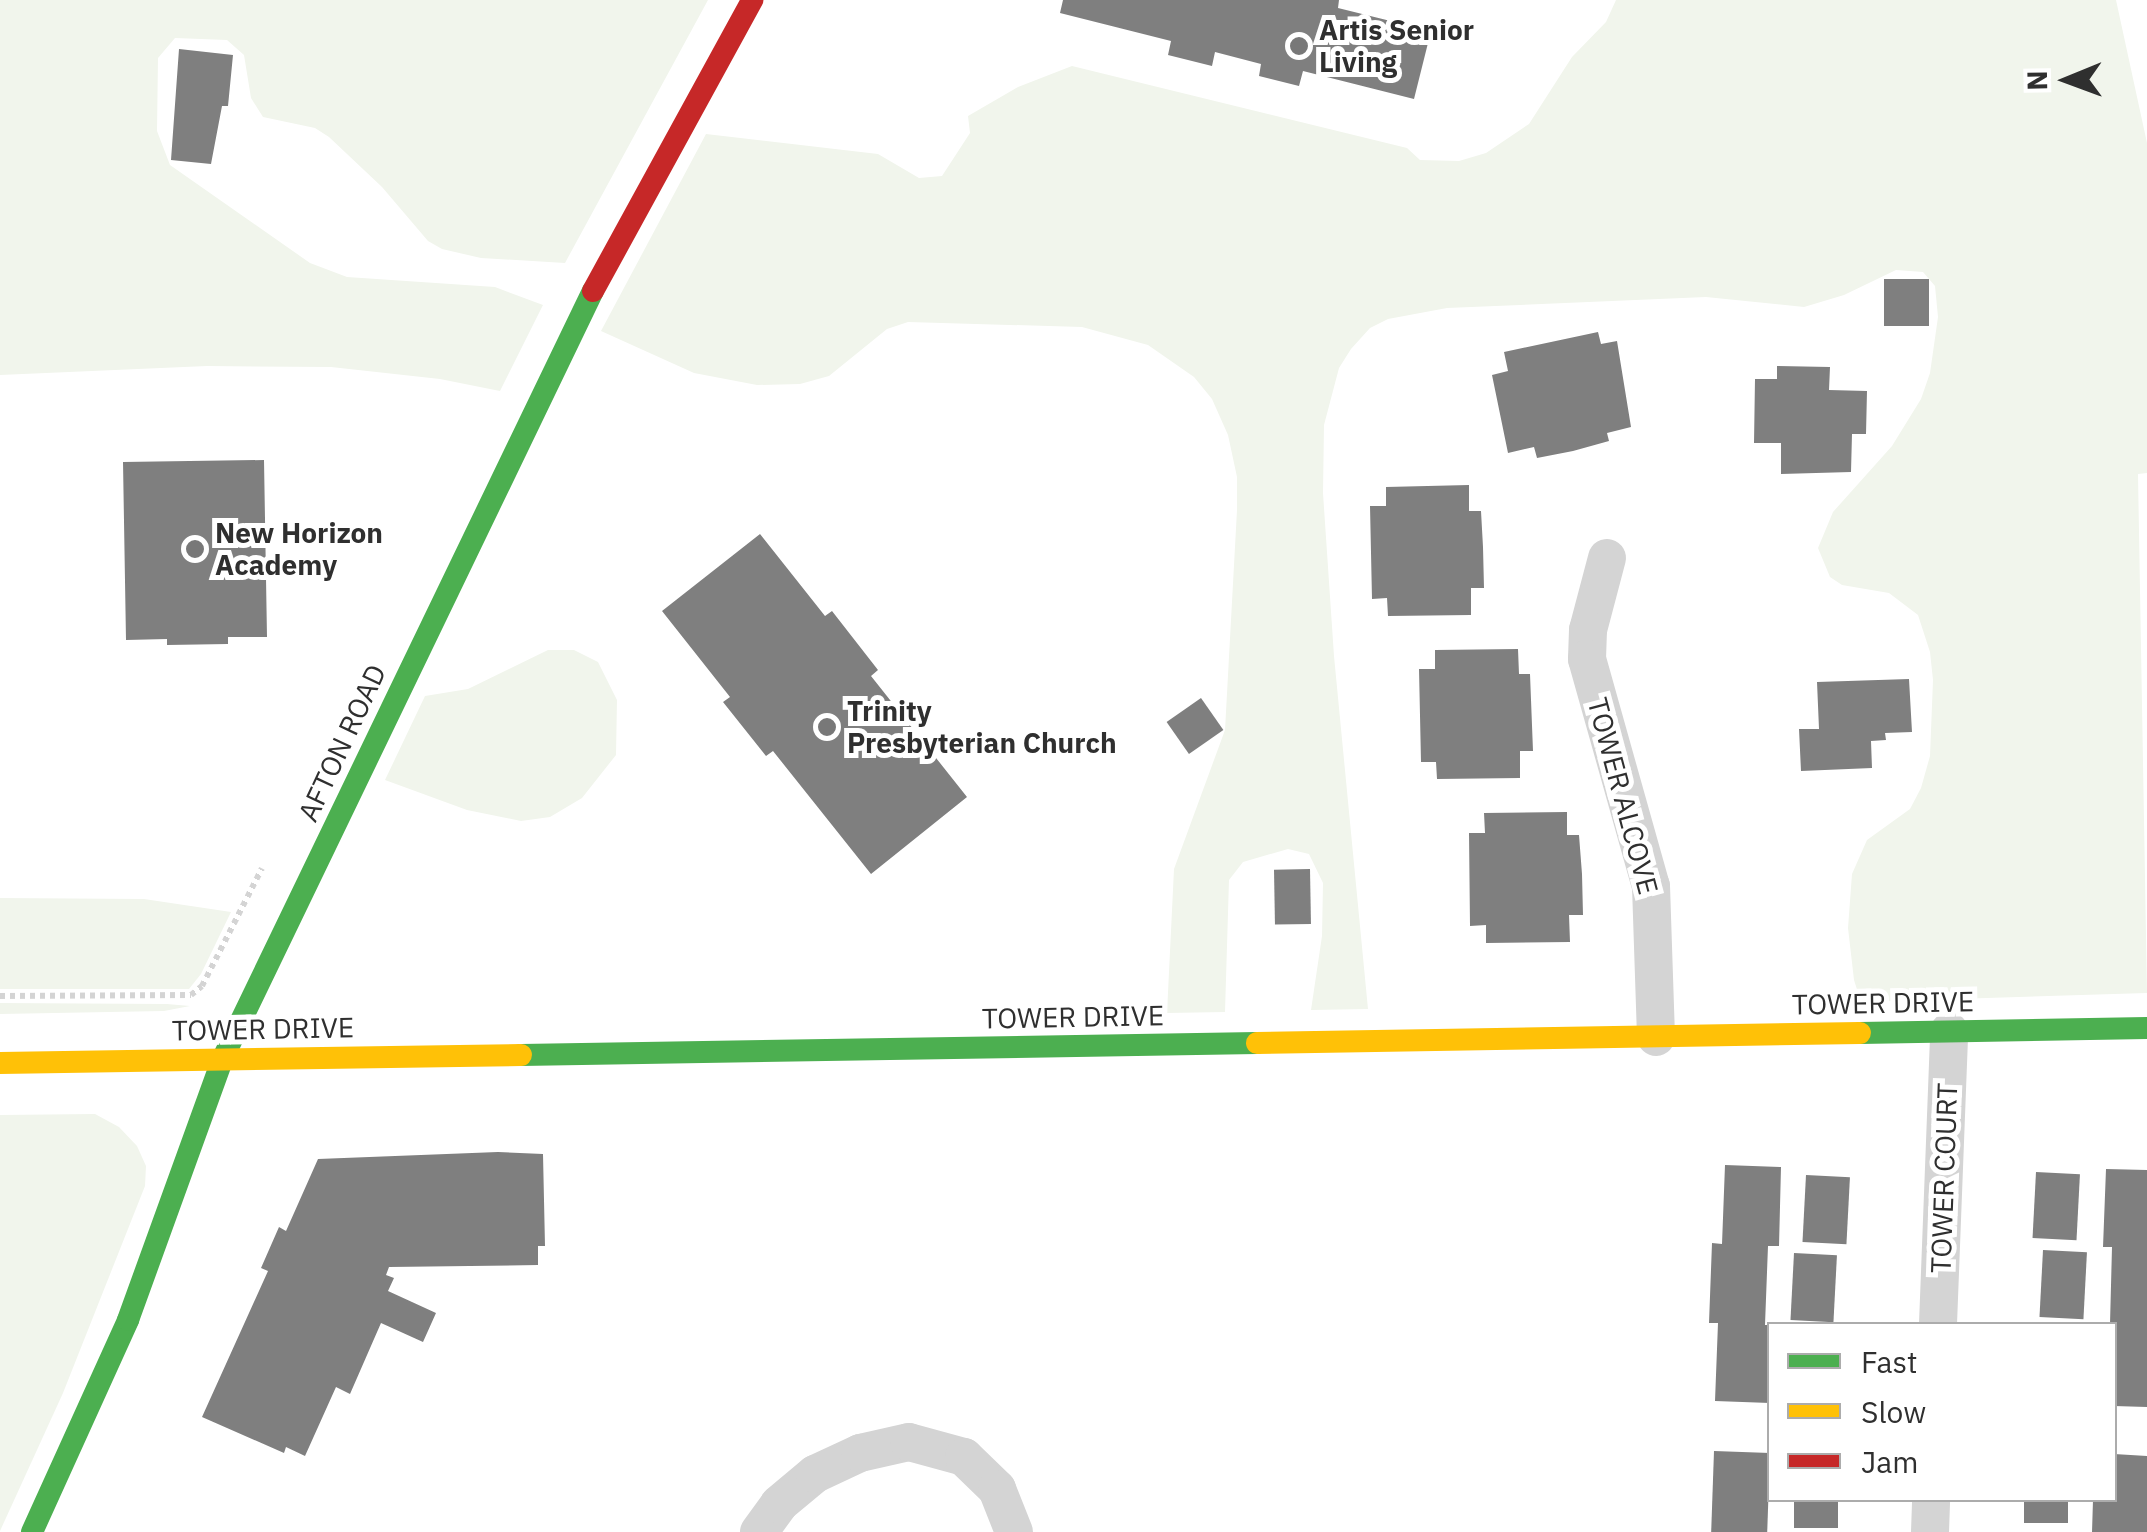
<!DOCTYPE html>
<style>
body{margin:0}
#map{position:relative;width:2147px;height:1532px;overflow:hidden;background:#fff;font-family:"IBM Plex Sans",sans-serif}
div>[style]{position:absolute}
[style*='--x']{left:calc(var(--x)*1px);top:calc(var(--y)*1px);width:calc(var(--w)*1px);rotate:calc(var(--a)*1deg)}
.green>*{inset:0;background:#f1f5ec}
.building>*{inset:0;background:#7f7f7f;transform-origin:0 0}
.path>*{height:6px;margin-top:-3px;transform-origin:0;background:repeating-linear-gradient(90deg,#d4d4d4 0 5px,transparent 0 10px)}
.street>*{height:38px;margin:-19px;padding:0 19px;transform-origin:19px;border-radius:19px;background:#d4d4d4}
.fast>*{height:22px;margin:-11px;padding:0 11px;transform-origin:11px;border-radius:11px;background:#4caf50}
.slow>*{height:22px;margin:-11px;padding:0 11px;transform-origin:11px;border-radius:11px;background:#ffc107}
.jam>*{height:22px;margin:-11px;padding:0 11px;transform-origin:11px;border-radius:11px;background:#c62828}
.dots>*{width:28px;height:28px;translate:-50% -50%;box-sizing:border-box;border:5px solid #fff;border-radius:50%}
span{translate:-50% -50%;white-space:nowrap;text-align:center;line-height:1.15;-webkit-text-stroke:10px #fff;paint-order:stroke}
.poi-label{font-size:28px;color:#2f2f2f;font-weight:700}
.left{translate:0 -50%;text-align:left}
.street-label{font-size:28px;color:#2f2f2f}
.legend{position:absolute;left:1767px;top:1322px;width:350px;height:180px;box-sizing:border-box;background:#fff;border:2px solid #acacac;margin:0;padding:12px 18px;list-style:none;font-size:30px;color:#2f2f2f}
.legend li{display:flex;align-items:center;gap:20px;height:50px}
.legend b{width:50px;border:2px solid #acacac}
.north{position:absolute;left:2017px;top:30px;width:100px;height:100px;-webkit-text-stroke:8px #fff;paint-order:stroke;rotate:269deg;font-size:28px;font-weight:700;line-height:40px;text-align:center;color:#2f2f2f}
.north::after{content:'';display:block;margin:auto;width:35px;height:45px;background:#2f2f2f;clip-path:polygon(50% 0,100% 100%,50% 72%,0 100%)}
</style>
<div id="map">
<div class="green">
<div style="clip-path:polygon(0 0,708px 0,565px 263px,481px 258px,442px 249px,428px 241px,382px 187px,329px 137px,315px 128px,263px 117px,251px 98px,244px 55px,227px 40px,175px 38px,158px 58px,157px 131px,170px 165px,310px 263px,347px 277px,495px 287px,543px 305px,500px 391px,440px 379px,331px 367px,207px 366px,0 375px)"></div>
<div style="clip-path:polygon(1616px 0,2116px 0,2147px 143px,2147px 473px,2138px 474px,2147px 993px,1861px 1002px,1854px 980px,1848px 928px,1852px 874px,1867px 840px,1910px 809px,1921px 788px,1930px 756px,1933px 680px,1930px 652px,1918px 615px,1889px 593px,1842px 585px,1830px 577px,1818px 548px,1833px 512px,1892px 446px,1921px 399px,1930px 373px,1938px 317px,1935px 286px,1923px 272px,1896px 270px,1844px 295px,1804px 307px,1706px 297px,1447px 308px,1388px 319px,1370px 328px,1351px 349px,1339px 368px,1324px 425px,1323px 493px,1334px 656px,1368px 1009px,1311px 1010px,1322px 936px,1323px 883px,1309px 854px,1288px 849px,1243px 862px,1229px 880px,1225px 1012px,1167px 1013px,1174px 869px,1225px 730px,1237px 510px,1237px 477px,1228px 435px,1212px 399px,1194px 377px,1148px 345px,1082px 327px,908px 322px,887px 329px,829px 376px,800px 384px,757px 385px,694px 373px,601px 331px,706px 134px,878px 154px,919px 178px,942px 176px,970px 133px,968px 116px,1018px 87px,1072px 66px,1407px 148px,1420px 160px,1459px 161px,1486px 153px,1529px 124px,1572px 57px,1606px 22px)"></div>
<div style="clip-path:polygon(548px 650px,574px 650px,598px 662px,617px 700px,616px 755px,582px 798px,550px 817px,521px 821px,467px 810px,385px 780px,425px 696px,468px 689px)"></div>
<div style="clip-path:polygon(0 898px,144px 899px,231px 912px,201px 974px,189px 989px,0 989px)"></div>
<div style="clip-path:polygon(0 1003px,167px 1004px,190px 1006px,164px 1011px,0 1014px)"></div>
<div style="clip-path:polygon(95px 1114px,119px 1127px,137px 1146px,146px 1166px,145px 1186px,63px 1393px,0 1531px,0 1115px)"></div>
</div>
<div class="building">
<div style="clip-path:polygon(1063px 0,1339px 0,1338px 8px,1431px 31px,1414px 99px,1303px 71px,1299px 86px,1259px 76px,1261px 64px,1215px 52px,1212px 66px,1168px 55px,1171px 41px,1060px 13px)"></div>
<div style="clip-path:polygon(179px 49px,233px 55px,228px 106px,222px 106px,211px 164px,171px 160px)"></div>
<div style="left:1884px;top:279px;width:45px;height:47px"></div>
<div style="clip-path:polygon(1598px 332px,1601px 344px,1617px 341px,1631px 427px,1607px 433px,1609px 441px,1573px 451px,1537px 458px,1534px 447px,1508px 453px,1492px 375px,1508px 371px,1504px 352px)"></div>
<div style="clip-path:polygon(1777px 366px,1830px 367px,1829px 390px,1867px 391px,1866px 434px,1852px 434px,1851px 472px,1781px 474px,1781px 443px,1754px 443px,1755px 379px,1777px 379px)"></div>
<div style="clip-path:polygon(264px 460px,267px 637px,228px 637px,228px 644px,167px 645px,167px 639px,126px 640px,123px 462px)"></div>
<div style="clip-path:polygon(1469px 485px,1469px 511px,1481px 511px,1483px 547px,1484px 588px,1471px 588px,1471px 615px,1388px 616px,1387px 598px,1372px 599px,1370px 506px,1386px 506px,1386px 487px)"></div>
<div style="clip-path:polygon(760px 534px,825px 616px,832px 611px,878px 670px,871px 676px,967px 797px,871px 874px,773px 751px,766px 756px,723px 702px,730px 697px,662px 611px)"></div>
<div style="clip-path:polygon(1518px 649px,1519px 674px,1530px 674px,1533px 751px,1520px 751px,1520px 778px,1437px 779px,1436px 762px,1421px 762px,1419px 669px,1435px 669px,1435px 650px)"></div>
<div style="clip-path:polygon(1909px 679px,1912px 732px,1885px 733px,1886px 740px,1871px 741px,1872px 768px,1801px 771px,1799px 729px,1819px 729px,1817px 682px)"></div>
<div style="left:1201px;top:698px;width:39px;height:42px;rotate:55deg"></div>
<div style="clip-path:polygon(1567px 812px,1567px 835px,1579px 835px,1582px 874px,1583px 915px,1569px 915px,1570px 942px,1486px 943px,1486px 925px,1470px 926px,1469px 833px,1485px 833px,1484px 813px)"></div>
<div style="left:1310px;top:869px;width:55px;height:36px;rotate:89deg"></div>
<div style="clip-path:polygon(498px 1152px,543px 1154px,545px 1246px,538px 1246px,538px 1265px,389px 1267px,386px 1275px,394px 1278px,388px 1291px,436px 1313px,423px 1342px,381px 1323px,350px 1394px,336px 1387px,305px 1456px,286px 1447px,284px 1453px,202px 1417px,268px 1271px,261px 1268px,279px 1227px,286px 1231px,318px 1159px)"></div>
<div style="clip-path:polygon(1725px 1165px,1781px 1167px,1779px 1246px,1768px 1246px,1765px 1325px,1770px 1325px,1770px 1403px,1715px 1401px,1718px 1323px,1709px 1323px,1712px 1243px,1722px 1244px)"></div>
<div style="clip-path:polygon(2106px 1169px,2147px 1170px,2147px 1407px,2114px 1406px,2114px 1324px,2110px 1324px,2112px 1247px,2103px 1247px)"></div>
<div style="left:2036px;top:1172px;width:44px;height:66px;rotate:3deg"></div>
<div style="left:1806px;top:1175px;width:44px;height:67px;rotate:3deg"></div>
<div style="left:2043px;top:1250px;width:44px;height:67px;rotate:3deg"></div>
<div style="left:1794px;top:1253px;width:43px;height:67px;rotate:3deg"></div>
<div style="left:1714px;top:1451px;width:56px;height:81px;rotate:2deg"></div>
<div style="clip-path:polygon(2114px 1454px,2147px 1456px,2147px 1532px,2092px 1532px,2093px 1500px,2114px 1500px)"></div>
<div style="left:1794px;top:1500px;width:44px;height:28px"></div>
<div style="left:2024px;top:1500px;width:44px;height:23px"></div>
</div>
<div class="path">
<div style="--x:0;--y:996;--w:191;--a:-0.3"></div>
<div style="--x:191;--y:995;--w:14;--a:-39"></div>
<div style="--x:202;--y:986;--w:132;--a:-63"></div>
</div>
<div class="street">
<div style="--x:1607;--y:558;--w:74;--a:104.8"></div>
<div style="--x:1588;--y:630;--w:29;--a:92"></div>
<div style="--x:1587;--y:659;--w:236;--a:74.3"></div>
<div style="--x:1651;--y:886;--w:151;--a:88.1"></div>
<div style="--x:1938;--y:1324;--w:293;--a:-87.8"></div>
<div style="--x:759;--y:1532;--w:34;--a:-54"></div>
<div style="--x:779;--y:1504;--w:47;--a:-39.8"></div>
<div style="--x:815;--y:1474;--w:50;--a:-25"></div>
<div style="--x:860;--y:1453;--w:50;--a:-12.7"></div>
<div style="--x:909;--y:1442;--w:57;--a:15.3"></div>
<div style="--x:964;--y:1457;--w:46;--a:44.1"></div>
<div style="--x:997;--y:1489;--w:46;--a:68.4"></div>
<div style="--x:1930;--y:1532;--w:32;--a:-88"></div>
</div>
<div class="fast">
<div style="--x:1860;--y:1033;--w:287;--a:-1"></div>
<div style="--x:521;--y:1055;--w:736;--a:-0.93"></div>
<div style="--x:32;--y:1532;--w:233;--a:-65.6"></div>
<div style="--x:128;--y:1320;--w:276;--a:-70.1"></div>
<div style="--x:222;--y:1060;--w:854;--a:-64.25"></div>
</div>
<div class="slow">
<div style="--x:1257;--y:1043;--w:603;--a:-0.95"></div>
<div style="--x:0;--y:1063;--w:521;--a:-0.88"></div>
</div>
<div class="jam">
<div style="--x:593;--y:291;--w:332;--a:-61.3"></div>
</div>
<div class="dots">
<div style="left:1299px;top:46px;background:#787878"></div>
<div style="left:195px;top:549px;background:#787878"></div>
<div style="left:827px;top:727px;background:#787878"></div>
</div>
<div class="poi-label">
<span class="left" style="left:1319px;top:46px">Artis Senior<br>Living</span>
<span class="left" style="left:215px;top:549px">New Horizon<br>Academy</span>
<span class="left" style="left:847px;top:727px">Trinity<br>Presbyterian Church</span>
</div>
<div class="street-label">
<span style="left:342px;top:743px;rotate:-65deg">AFTON ROAD</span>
<span style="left:1623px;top:796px;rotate:75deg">TOWER ALCOVE</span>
<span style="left:1883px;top:1003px;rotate:-1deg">TOWER DRIVE</span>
<span style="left:1073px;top:1017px;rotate:-1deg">TOWER DRIVE</span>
<span style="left:263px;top:1029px;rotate:-1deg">TOWER DRIVE</span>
<span style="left:1944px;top:1178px;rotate:-88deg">TOWER COURT</span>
</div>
<ul class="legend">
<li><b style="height:12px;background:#4caf50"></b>Fast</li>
<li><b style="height:12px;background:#ffc107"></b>Slow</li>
<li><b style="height:12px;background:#c62828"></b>Jam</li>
</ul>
<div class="north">N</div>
</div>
